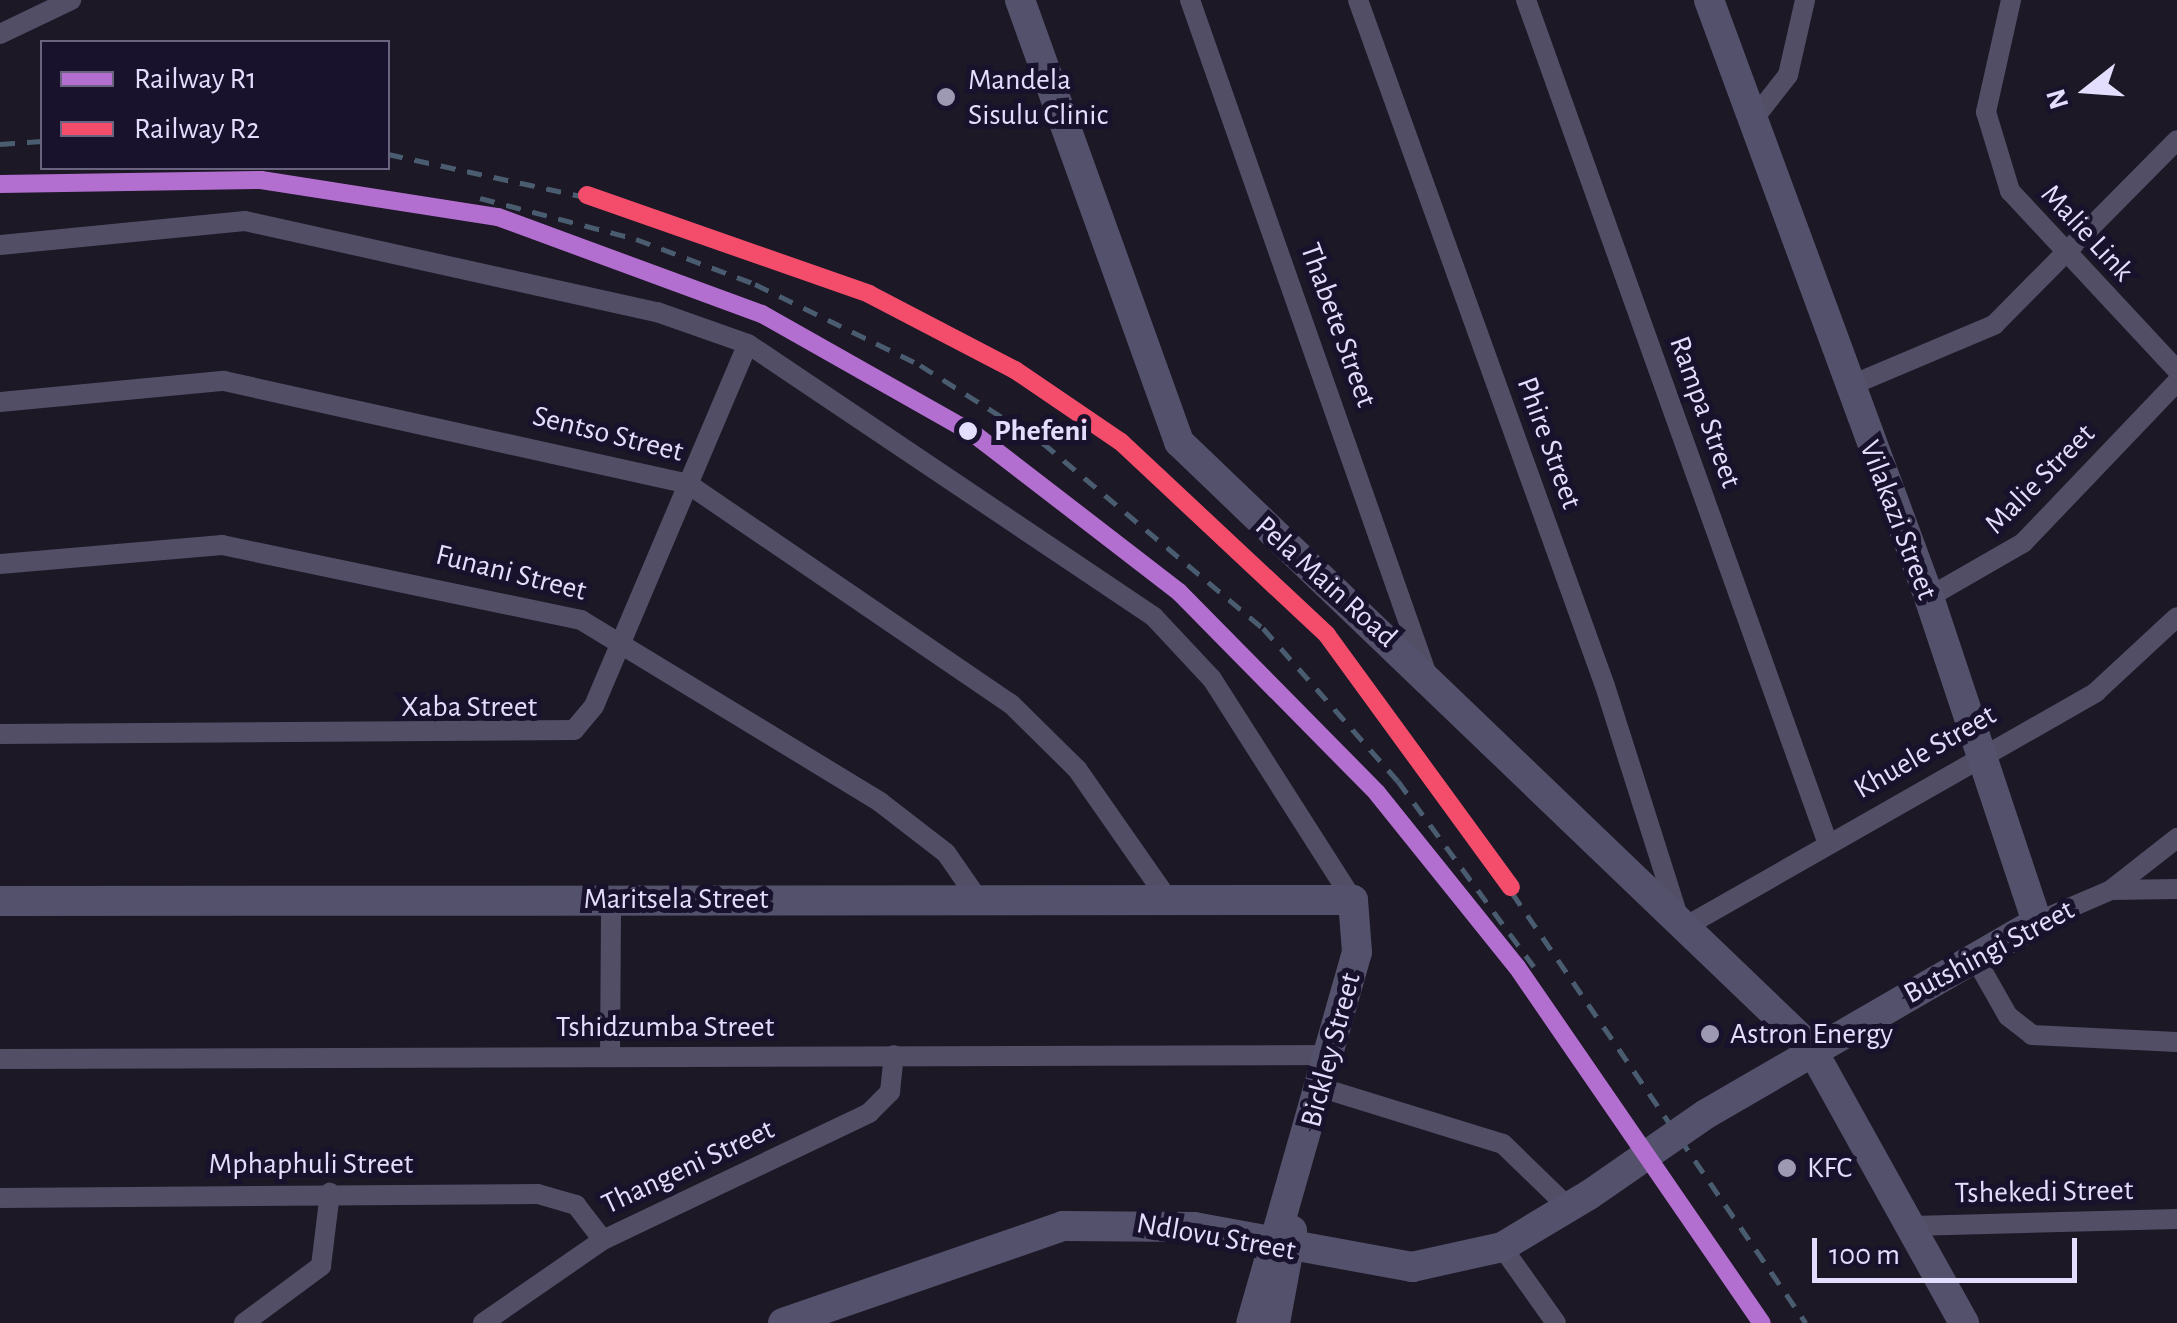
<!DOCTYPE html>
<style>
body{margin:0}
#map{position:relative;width:2177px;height:1323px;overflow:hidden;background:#1c1826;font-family:"Alegreya Sans",sans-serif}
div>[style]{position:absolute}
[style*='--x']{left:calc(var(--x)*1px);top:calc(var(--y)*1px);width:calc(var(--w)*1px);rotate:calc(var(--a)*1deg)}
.street>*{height:20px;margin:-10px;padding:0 10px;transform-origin:10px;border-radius:10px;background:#514e66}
.secondary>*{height:30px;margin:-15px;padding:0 15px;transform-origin:15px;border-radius:15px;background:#54516c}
.rail>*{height:5px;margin-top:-2.5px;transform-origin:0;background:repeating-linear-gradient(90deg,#4a5c6f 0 15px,transparent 0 27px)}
.secondary-bridge>*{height:30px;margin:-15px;padding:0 15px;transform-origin:15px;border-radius:15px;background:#54516c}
.rail-1>*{height:18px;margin:-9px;padding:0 9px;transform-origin:9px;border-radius:9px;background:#b36fd0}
.rail-2>*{height:18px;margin:-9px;padding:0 9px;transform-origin:9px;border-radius:9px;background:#f44d6c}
.dots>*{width:28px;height:28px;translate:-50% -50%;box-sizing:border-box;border:5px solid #18122c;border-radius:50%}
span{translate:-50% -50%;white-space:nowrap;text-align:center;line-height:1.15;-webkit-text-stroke:10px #18122c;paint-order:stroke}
.poi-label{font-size:30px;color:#e4defe}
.left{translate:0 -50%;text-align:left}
.street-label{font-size:30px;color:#e4defe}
.stop-label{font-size:30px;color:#e4defe;font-weight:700}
.legend{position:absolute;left:40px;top:40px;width:350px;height:130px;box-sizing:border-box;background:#18122c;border:2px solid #6a6480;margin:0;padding:12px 18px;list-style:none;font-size:30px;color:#e4defe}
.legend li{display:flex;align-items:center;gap:20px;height:50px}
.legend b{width:50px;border:2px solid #6a6480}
.north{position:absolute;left:2037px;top:40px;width:100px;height:100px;-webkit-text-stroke:8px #18122c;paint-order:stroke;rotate:253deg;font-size:28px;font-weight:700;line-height:40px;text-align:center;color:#e4defe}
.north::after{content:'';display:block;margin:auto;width:35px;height:45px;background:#e4defe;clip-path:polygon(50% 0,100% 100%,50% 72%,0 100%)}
.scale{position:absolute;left:1812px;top:1238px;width:265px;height:45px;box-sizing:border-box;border:5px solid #e4defe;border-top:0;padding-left:12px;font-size:30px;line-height:35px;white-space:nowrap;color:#e4defe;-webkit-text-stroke:8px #18122c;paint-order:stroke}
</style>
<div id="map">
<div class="street">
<div style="--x:1190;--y:0;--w:712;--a:70.65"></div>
<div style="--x:1358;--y:0;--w:729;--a:70.2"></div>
<div style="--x:1605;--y:686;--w:235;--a:72.4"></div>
<div style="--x:1526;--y:0;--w:896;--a:70.31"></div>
<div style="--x:2011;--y:0;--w:115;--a:102.6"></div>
<div style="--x:1986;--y:112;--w:83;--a:73.1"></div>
<div style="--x:2010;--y:191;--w:245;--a:47"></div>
<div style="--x:0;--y:34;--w:79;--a:-25.6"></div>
<div style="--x:1752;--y:121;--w:58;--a:-52"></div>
<div style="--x:1788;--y:75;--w:77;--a:-77.2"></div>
<div style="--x:0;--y:245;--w:246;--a:-5.6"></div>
<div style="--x:245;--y:221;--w:422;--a:12.5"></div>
<div style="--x:657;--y:312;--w:96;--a:19.4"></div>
<div style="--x:748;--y:344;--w:489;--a:33.9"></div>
<div style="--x:1154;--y:617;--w:85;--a:46.9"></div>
<div style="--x:1212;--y:679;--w:262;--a:57.5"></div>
<div style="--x:1847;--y:387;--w:160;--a:-22.9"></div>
<div style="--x:1994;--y:325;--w:260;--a:-45.3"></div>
<div style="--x:0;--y:402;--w:225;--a:-5.4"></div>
<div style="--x:224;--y:381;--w:475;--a:12.5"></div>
<div style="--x:688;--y:484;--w:391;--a:34.3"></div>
<div style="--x:1011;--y:704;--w:93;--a:44.6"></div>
<div style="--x:1077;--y:769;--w:157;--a:55.1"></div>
<div style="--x:0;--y:564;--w:223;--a:-4.9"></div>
<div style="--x:222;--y:545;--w:367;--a:11.8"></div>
<div style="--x:581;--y:620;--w:350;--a:31.3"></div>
<div style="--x:880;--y:802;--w:83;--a:37.7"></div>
<div style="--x:946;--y:853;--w:56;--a:55.2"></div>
<div style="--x:1929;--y:597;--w:108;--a:-29.9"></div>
<div style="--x:2023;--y:543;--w:223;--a:-46.3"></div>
<div style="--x:0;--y:734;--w:574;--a:-0.4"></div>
<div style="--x:574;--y:730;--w:31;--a:-50"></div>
<div style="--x:594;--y:706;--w:393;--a:-67"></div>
<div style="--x:2112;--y:889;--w:83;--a:-38.1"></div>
<div style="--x:2037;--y:922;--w:81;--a:-23.4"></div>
<div style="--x:2111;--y:890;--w:66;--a:-0.9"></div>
<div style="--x:1690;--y:924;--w:468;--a:-29.7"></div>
<div style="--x:2096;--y:692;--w:110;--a:-42.8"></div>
<div style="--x:1975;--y:958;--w:67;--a:60.4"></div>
<div style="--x:2008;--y:1016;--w:31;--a:38"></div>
<div style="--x:2032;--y:1035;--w:145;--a:2.8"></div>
<div style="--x:610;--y:1056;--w:158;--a:-89.6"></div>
<div style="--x:0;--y:1059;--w:1330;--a:-0.17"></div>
<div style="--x:1322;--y:1088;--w:189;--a:17.2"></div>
<div style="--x:1503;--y:1144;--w:91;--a:44.1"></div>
<div style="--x:0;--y:1198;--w:538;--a:-0.43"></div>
<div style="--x:538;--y:1194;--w:40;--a:16"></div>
<div style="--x:576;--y:1205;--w:44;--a:52.4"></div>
<div style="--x:1912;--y:1226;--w:265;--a:-1.5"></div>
<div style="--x:1502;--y:1247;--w:93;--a:54.6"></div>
<div style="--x:244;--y:1323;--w:96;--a:-36.5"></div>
<div style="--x:321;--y:1266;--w:74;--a:-83"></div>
<div style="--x:483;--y:1323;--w:146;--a:-34.7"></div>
<div style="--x:603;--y:1240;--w:295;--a:-25.5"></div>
<div style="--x:869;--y:1113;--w:30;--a:-45"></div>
<div style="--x:890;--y:1092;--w:37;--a:-84"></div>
</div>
<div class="secondary">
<div style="--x:1020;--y:0;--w:470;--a:70.2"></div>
<div style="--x:1179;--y:442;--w:876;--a:43.8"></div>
<div style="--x:1811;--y:1048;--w:315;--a:60.9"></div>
<div style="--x:0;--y:901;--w:1353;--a:-0.04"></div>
<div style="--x:1353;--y:900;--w:52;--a:85.6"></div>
<div style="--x:1357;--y:952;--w:386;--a:105.9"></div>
<div style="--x:1706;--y:1114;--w:383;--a:-30.1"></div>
<div style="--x:2037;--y:922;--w:342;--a:-108.4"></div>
<div style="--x:1929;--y:597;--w:636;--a:-110.23"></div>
<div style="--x:783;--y:1323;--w:296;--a:-19.1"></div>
<div style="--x:1063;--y:1226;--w:131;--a:0.4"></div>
<div style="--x:1194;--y:1227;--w:222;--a:10.4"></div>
<div style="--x:1412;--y:1267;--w:92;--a:-12.5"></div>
<div style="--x:1502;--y:1247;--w:101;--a:-30.9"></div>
<div style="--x:1275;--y:1323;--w:94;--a:-79.5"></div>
</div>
<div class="rail">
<div style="--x:0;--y:144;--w:42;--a:-4.1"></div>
<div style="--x:388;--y:154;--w:263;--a:12.3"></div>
<div style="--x:645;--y:210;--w:188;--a:19.6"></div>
<div style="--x:822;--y:273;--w:216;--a:26.7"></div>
<div style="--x:1015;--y:370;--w:192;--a:35.7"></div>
<div style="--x:1171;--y:482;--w:145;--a:42.5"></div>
<div style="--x:1278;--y:580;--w:148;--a:49.1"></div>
<div style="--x:1375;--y:692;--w:764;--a:55.67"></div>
<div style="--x:0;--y:184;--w:261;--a:-0.9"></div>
<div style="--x:261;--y:180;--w:240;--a:8.9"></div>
<div style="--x:498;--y:217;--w:281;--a:20.2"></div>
<div style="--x:762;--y:314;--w:244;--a:29.5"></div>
<div style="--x:974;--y:434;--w:259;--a:37.6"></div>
<div style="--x:1179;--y:592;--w:282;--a:45.4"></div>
<div style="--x:1377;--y:793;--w:223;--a:51.2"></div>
<div style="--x:1517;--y:967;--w:432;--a:55.5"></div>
<div style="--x:480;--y:198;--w:161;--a:14.7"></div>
<div style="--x:636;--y:239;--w:127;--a:20.7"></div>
<div style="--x:755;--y:284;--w:184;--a:26.1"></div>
<div style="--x:920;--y:365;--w:146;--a:32.4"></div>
<div style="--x:1043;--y:443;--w:287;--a:40.1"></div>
<div style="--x:1263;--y:628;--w:204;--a:48.6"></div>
<div style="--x:1398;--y:781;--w:230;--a:53.8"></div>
</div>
<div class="secondary-bridge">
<div style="--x:1589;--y:1195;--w:142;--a:-34.7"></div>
</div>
<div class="rail-1">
<div style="--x:0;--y:184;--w:261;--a:-0.9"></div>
<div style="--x:261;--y:180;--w:240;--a:8.9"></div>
<div style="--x:498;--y:217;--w:281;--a:20.2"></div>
<div style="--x:762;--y:314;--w:244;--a:29.5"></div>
<div style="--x:974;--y:434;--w:259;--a:37.6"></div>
<div style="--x:1179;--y:592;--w:282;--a:45.4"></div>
<div style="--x:1377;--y:793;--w:223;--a:51.2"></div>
<div style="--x:1517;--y:967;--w:432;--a:55.5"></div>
</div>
<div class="rail-2">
<div style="--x:587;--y:195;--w:299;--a:19.3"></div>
<div style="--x:869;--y:294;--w:165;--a:27.5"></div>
<div style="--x:1015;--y:370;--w:128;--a:34.2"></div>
<div style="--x:1121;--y:442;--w:282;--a:43.1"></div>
<div style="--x:1327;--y:635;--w:312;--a:53.9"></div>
</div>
<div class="dots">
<div style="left:946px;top:97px;background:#9e99b2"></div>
<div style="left:968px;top:431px;background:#e4defe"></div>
<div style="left:1710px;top:1034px;background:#9e99b2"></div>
<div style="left:1787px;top:1168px;background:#9e99b2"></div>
</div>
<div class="poi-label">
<span class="left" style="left:968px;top:97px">Mandela<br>Sisulu Clinic</span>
<span class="left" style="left:1730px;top:1034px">Astron Energy</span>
<span class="left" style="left:1807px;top:1168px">KFC</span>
</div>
<div class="street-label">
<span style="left:2087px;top:233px;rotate:47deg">Malie Link</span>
<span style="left:1338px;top:325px;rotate:70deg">Thabete Street</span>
<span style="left:1705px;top:412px;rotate:70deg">Rampa Street</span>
<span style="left:608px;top:434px;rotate:14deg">Sentso Street</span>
<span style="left:1549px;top:443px;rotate:70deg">Phire Street</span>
<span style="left:2040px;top:479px;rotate:-45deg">Malie Street</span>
<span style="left:1898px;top:520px;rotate:69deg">Vilakazi Street</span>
<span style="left:511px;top:573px;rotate:14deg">Funani Street</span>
<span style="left:1326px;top:582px;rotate:42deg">Pela Main Road</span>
<span style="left:469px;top:707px">Xaba Street</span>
<span style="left:1925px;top:752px;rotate:-30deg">Khuele Street</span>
<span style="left:676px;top:899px">Maritsela Street</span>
<span style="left:1989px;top:952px;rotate:-28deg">Butshingi Street</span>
<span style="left:665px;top:1027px">Tshidzumba Street</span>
<span style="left:1331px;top:1050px;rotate:-75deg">Bickley Street</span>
<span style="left:311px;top:1164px">Mphaphuli Street</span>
<span style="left:688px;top:1167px;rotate:-25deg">Thangeni Street</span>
<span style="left:2044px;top:1192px;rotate:-1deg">Tshekedi Street</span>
<span style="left:1216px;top:1237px;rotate:10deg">Ndlovu Street</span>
</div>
<div class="stop-label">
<span class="left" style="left:994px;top:431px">Phefeni</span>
</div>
<ul class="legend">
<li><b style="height:12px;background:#b36fd0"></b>Railway R1</li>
<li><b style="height:12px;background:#f44d6c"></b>Railway R2</li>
</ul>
<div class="north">N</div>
<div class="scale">100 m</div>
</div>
